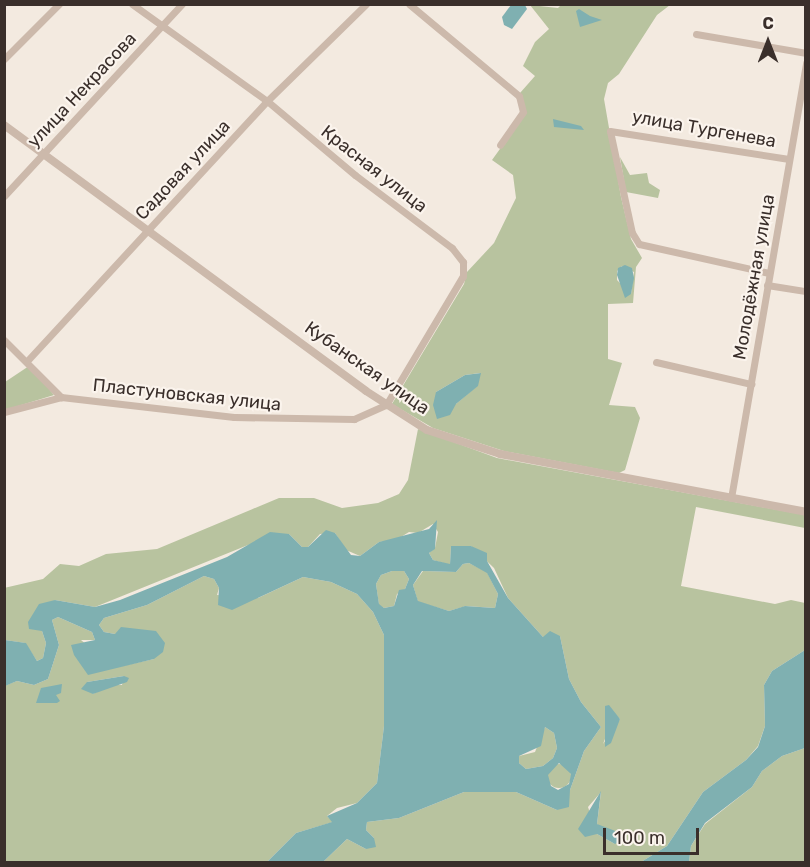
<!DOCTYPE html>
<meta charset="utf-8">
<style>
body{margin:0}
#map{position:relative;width:810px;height:867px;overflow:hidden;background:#f3eae0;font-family:Rubik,sans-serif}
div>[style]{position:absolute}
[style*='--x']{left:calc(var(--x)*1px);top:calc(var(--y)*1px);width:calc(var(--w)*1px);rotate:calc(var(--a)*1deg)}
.green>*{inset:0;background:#b8c39f}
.round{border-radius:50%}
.water>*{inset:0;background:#7fb0b1}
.minor>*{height:7px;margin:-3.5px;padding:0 3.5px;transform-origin:3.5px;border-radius:3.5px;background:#ccb9ab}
.tertiary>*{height:8px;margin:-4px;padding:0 4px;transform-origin:4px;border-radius:4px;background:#ccb9ab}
span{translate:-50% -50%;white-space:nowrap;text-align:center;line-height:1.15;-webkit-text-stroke:4.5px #fbf4ed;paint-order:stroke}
.street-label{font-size:18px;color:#3a2f2b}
.frame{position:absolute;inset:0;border:6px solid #3a2f2b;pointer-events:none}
.north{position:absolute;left:738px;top:12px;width:60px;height:60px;-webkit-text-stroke:4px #fbf4ed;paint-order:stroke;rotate:0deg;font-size:16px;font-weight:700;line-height:24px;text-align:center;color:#3a2f2b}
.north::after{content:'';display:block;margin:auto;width:21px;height:27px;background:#3a2f2b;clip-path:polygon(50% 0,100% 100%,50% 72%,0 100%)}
.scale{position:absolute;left:603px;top:828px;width:96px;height:27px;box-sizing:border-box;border:3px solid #3a2f2b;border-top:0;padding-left:8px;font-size:18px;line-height:21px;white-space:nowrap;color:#3a2f2b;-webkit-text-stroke:4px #fbf4ed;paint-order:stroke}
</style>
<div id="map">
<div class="green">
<div style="clip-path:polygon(evenodd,562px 4px,670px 5px,657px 15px,619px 74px,608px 83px,604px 99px,621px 197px,631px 239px,642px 258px,636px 267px,633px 303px,608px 304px,608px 359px,622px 363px,609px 405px,635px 407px,640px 418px,625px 470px,619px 473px,504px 451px,433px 428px,392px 404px,464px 284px,467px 272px,494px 243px,516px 198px,513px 175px,492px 160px,525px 114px,520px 93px,535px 76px,523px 66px,535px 42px,549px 29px,530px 5px,558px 8px,562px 4px,622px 266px,634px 272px,631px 294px,617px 280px,617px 271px,622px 266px,562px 4px,480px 373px,477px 386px,456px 404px,436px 392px,465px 375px,480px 373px)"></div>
<div style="clip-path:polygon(620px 157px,630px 175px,647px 173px,649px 183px,660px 190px,658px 198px,626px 192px)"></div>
<div style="clip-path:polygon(29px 366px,54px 395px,5px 410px,5px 382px)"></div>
<div style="clip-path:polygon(evenodd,418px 429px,497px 458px,805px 515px,805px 528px,696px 507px,681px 586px,775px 604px,791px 600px,805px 603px,805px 650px,772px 671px,764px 685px,765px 726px,758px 746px,746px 760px,703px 792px,667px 846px,641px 862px,323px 862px,347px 839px,366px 849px,374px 838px,366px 830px,367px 822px,399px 818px,464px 792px,516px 792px,557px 810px,570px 790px,584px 751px,601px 727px,581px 702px,569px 679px,560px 636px,543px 637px,508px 598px,494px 568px,471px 546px,451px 546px,450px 565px,433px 560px,429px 553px,435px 548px,438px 532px,433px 524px,418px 533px,409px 532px,396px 540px,379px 542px,360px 556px,346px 550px,335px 533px,320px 534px,308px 547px,302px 547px,289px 534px,248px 545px,95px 607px,55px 600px,42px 631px,46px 643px,43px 658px,37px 661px,25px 643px,5px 640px,4px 588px,43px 579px,60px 564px,79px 566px,106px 554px,157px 549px,279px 498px,314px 498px,342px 508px,378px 503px,399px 494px,408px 480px,418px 429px,605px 706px,620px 719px,603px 744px,605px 739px,605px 706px,418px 429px,601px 792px,597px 824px,615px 844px,597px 834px,588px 807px,601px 792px)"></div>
<div style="clip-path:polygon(469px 563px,487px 572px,498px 594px,495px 608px,466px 606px,449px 611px,418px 602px,413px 585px,423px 571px,456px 572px,463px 564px)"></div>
<div style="clip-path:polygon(392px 571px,404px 571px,409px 579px,405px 589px,397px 594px,394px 606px,384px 608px,379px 605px,376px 584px,381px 575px)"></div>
<div style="clip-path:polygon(evenodd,204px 576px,214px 579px,219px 588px,217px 595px,258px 598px,303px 577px,331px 582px,357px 594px,373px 612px,384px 635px,384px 726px,377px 783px,357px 803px,337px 808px,327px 816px,333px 822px,296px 833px,267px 862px,5px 862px,4px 686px,17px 681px,34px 685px,48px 679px,59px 645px,52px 620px,58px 617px,92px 632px,95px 640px,81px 640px,113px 668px,154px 659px,156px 631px,115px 634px,104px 632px,99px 625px,104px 618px,147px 605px,204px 576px,124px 676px,122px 685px,109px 685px,93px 694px,87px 682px,124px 676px)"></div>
<div style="clip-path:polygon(545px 727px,554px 733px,557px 748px,553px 758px,543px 766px,526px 769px,519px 763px,519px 756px,535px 752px)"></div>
<div style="clip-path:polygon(805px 748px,805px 862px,689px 862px,691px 846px,705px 824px,752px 787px,762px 771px,782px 756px)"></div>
<div class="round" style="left:547px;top:764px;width:24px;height:24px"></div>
</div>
<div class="water">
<div style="clip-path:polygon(511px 5px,525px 5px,527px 9px,512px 29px,504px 25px,502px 17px)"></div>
<div style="clip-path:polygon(579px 9px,590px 16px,602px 20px,580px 27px,576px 11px)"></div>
<div style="clip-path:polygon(553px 119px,581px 126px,584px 130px,554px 127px)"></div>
<div style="clip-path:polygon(625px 265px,632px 268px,634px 278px,631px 294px,625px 298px,617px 275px,618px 268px)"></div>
<div style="clip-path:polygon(481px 373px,478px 386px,456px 404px,450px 415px,437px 419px,433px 405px,436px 392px,465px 375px)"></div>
<div style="clip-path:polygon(evenodd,437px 520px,435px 549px,429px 553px,433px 560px,450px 564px,451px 546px,471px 546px,487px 553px,487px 561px,508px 598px,543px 637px,550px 631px,560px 636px,569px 679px,581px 702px,601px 727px,584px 751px,570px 790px,569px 807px,557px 810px,516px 792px,464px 792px,399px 818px,367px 822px,366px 830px,374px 838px,376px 847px,366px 849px,347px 839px,323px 862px,267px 862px,296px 833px,332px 822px,327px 816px,357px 803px,377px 783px,384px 726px,384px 635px,373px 612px,357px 594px,331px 582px,303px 577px,232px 610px,218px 605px,219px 588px,214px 579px,204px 576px,147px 605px,104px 618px,99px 625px,104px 632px,115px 634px,121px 627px,156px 631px,165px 643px,163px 652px,154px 659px,88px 675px,74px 655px,71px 645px,95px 640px,92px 632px,58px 617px,52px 620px,59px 645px,48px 679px,34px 685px,17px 681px,5px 686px,5px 640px,26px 643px,37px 661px,43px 658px,46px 643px,42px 631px,29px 629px,28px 622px,39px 604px,55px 600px,95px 607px,120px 600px,227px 557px,270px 532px,289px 534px,302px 547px,308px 547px,326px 530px,335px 533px,351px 555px,360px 556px,379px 542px,429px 529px,437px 520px,469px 563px,487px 573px,498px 594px,495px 608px,465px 606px,449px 611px,418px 601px,413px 585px,422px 571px,456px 572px,463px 564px,469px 563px,437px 520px,392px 571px,404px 571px,409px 579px,405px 589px,399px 590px,394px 606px,384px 608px,379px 604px,376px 584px,381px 575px,392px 571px,437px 520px,545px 727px,554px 733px,557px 748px,553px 758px,543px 766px,526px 769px,519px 763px,519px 756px,541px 746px,545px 727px,437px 520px,559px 763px,571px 774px,569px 784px,558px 790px,551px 786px,548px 775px,559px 763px)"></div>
<div style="clip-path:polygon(805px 650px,805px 748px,782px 756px,762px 771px,752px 787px,705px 823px,691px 846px,689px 862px,641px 862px,667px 846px,703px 792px,746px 760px,758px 747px,765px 726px,764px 685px,772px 671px)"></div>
<div style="clip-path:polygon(124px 676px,129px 678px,127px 682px,93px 694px,81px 689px,87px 682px)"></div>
<div style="clip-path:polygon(62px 684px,61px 693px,56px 695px,60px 701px,57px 703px,36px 703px,41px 688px)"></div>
<div style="clip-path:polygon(609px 705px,620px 719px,611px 743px,605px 747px,605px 706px)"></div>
<div style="clip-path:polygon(601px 791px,597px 824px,618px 832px,623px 839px,615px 844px,597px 834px,585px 837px,578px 829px)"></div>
</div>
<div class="minor">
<div style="--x:409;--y:4;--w:143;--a:39.9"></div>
<div style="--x:519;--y:96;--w:16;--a:76"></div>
<div style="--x:523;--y:112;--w:40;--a:124.9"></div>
<div style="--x:696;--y:34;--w:112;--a:9.8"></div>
<div style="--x:4;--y:59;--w:78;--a:-45"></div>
<div style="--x:4;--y:196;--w:262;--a:-47.2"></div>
<div style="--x:769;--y:273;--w:133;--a:-167.4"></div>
<div style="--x:639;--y:244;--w:13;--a:-122"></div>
<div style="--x:632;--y:233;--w:104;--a:-102.2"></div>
<div style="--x:610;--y:131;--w:181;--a:8.9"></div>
<div style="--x:767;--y:285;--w:39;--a:9"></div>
<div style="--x:4;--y:340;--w:81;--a:45"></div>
<div style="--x:61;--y:397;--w:174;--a:6.6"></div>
<div style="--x:234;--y:417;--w:120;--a:1"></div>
<div style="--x:354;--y:419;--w:35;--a:-24"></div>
<div style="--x:386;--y:405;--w:150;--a:-59.2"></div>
<div style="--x:463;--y:276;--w:14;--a:-90"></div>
<div style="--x:463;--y:262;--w:18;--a:-128"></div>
<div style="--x:452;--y:248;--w:121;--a:-143"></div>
<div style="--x:355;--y:175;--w:115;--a:-139.9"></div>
<div style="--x:267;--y:101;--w:166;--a:-144.3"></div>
<div style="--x:27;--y:361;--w:354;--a:-47.3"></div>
<div style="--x:267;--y:101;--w:139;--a:-44.4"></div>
<div style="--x:656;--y:362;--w:98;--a:13"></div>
<div style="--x:4;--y:412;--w:59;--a:-14.7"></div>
<div style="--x:731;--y:498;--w:442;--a:-80.2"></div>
</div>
<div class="tertiary">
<div style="--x:4;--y:125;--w:449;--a:36.3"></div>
<div style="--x:366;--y:391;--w:72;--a:32.6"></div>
<div style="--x:427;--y:430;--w:77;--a:18.2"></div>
<div style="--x:500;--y:454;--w:311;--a:10.7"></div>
</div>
<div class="street-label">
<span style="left:82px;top:90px;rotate:-47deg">улица Некрасова</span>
<span style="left:704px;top:129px;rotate:10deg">улица Тургенева</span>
<span style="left:374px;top:169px;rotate:38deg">Красная улица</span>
<span style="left:183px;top:170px;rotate:-47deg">Садовая улица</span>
<span style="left:754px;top:277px;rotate:-80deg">Молодёжная улица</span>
<span style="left:367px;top:368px;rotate:35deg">Кубанская улица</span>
<span style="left:187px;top:395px;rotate:6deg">Пластуновская улица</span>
</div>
<div class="frame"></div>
<div class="north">С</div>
<div class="scale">100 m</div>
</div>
